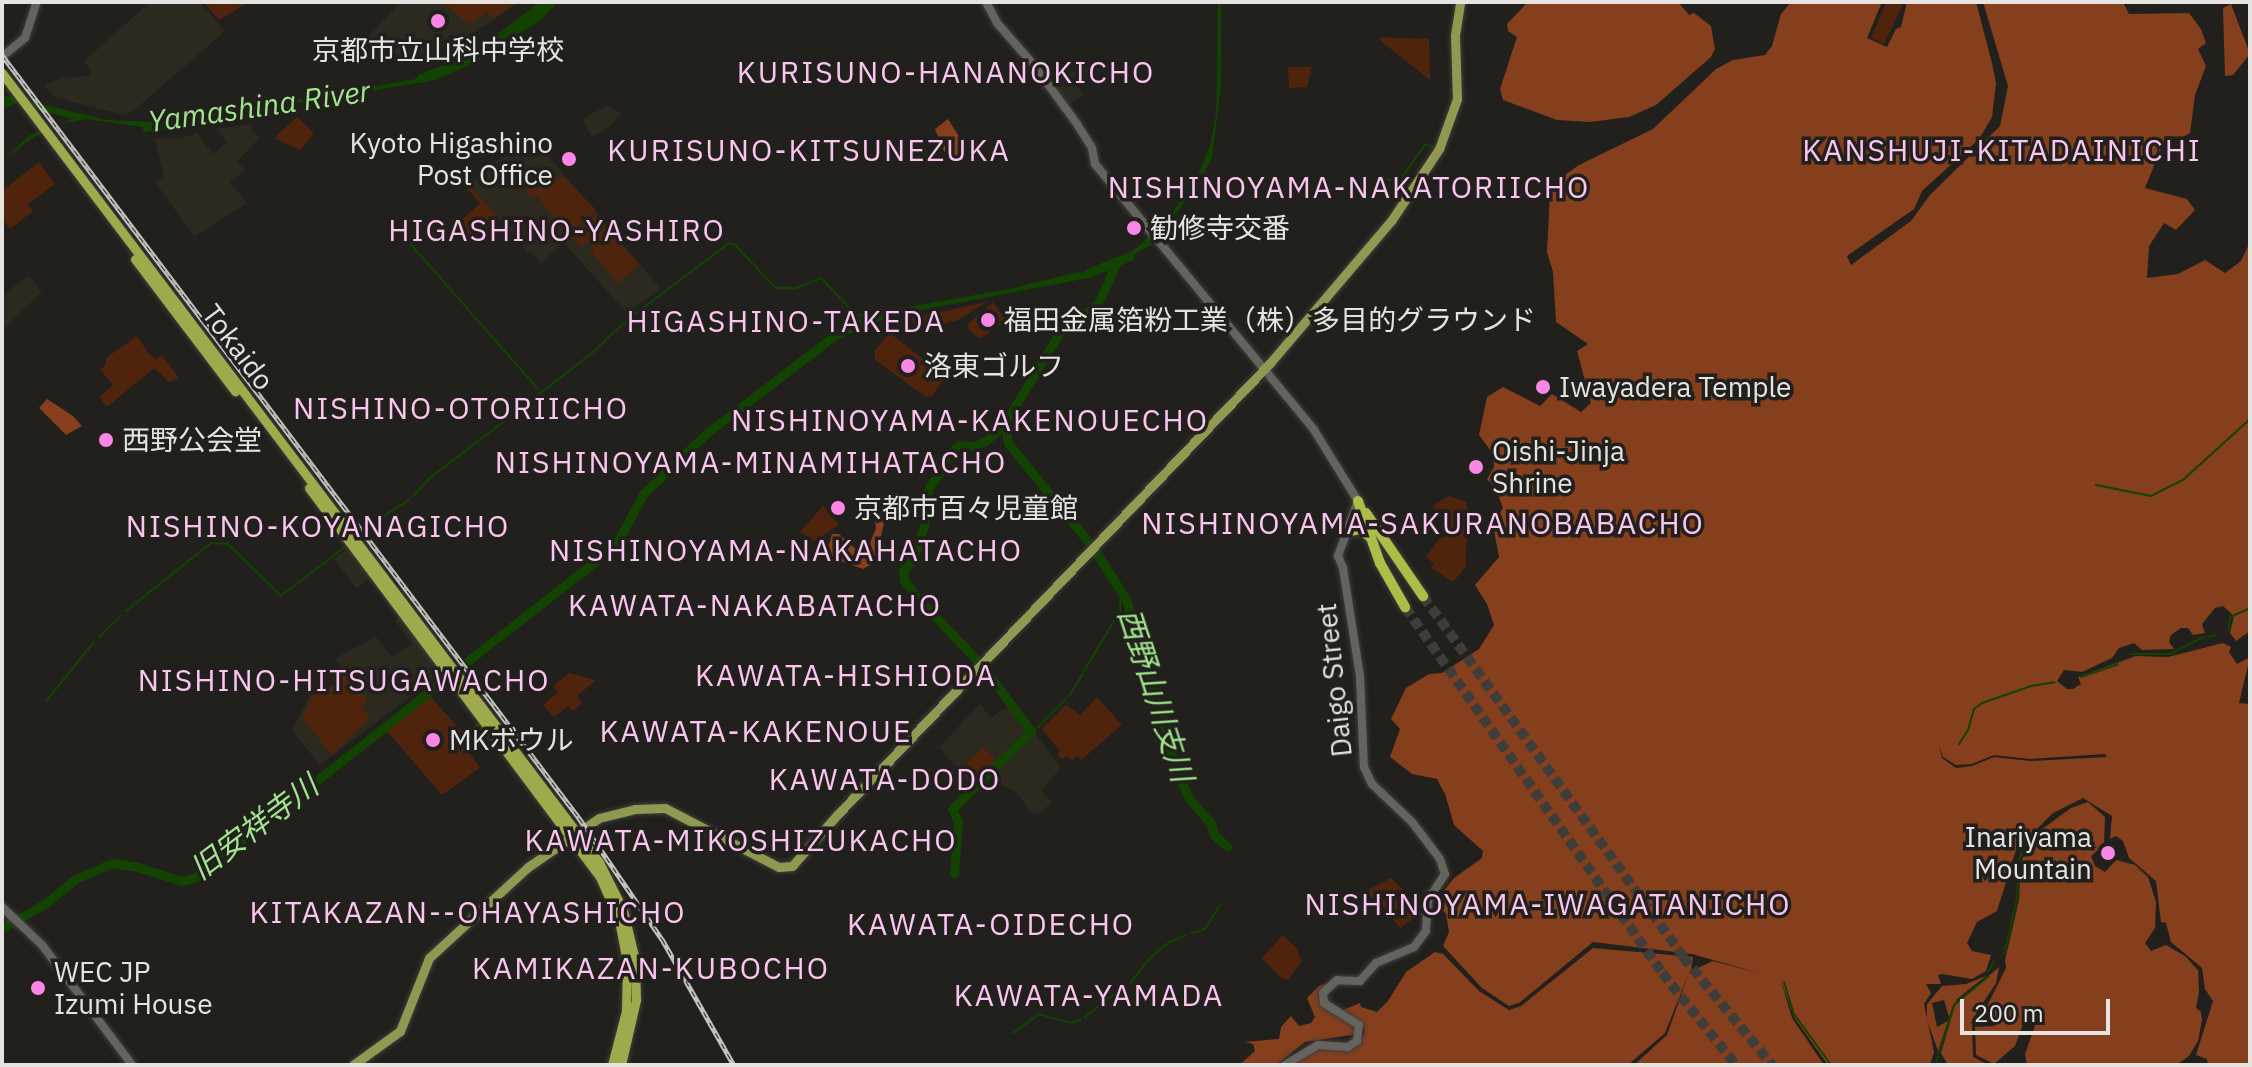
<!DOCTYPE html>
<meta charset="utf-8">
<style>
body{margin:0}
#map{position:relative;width:2252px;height:1067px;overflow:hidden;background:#21201c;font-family:"IBM Plex Sans","Noto Sans JP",sans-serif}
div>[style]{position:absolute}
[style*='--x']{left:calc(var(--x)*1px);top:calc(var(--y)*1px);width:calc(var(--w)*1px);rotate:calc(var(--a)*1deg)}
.built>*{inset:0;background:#2c291f;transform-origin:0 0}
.green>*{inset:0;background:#50230d}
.forest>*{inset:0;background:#853f1c}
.water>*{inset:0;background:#124300}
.stream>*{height:2px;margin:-1px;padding:0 1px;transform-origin:1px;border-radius:1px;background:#124300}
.river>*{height:9px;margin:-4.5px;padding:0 4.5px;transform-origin:4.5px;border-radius:4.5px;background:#124300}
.motorway-tunnel>*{height:10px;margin-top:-5px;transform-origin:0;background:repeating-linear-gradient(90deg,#3e3d3a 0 10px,transparent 0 15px)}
.roads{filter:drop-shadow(0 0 2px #3f3e3b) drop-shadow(0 0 2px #3f3e3b)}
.secondary>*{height:8px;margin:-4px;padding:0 4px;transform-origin:4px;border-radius:4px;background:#65635e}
.primary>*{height:9px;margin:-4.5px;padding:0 4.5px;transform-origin:4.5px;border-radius:4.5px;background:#919851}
.trunk>*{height:9px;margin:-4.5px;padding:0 4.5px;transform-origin:4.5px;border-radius:4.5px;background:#a0aa4c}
.motorway>*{height:10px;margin:-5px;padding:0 5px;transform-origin:5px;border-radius:5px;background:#aebc48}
.rail>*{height:5px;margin-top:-2.5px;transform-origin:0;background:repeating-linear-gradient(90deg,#21201c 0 6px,#c3c2bf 0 12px);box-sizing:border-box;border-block:2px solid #c3c2bf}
.dots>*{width:22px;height:22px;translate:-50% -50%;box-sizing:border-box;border:4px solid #21201c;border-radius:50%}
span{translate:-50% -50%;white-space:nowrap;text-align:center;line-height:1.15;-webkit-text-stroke:7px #21201c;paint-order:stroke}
.poi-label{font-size:28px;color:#e5e4e1}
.right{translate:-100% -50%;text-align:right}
.left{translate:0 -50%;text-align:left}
.street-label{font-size:28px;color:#e5e4e1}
.neighbourhood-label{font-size:30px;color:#fac5ef;letter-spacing:2px}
.water-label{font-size:30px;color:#a1e68d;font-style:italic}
.frame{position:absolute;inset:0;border:4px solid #e5e4e1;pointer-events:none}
.scale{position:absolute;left:1960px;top:999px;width:150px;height:36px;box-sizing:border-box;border:4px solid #e5e4e1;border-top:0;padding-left:10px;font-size:24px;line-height:28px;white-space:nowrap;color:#e5e4e1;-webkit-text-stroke:6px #21201c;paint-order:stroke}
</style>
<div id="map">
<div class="built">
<div style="clip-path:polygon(150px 2px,200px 2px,225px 31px,138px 107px,124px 115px,54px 97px,44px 86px,61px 78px,88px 76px,91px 71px,84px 61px)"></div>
<div style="clip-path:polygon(401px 2px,519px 2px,449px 50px,413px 63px,366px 39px)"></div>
<div style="clip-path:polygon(1096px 64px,1100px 70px,1082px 79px,1083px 82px,1077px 86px,1083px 95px,1067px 106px,1050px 80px)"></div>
<div style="clip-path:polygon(608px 105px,622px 114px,603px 132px,591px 136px,582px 119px)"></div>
<div style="clip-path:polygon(251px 124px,253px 134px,260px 137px,237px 162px,245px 170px,230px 182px,247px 203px,194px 237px,156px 183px,164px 177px,155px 139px,182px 138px,197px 133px,213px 154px,227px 142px,216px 129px)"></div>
<div style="clip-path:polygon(539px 145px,661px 289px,627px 313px,564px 243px,541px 263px,531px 252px,528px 253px,468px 184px,502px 157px)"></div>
<div style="clip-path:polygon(28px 275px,42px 292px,2px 330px,2px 297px)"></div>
<div style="left:348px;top:548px;width:37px;height:18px;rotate:52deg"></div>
<div style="clip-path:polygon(400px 616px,443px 672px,320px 765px,292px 731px,313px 688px,316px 684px,323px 692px,346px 673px,335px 659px,337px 657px,376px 637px,392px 657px,412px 644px,395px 621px)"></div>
<div style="clip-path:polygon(1011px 703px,1061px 767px,1042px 791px,1052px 803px,1037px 814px,1030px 811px,1017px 793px,985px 776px,973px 787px,939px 747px,980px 704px,991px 718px)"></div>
</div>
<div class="green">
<div style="clip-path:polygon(203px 2px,249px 2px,219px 20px)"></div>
<div style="clip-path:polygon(442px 2px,517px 2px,493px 19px,488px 12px,469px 24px)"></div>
<div style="clip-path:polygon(1886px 2px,1904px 2px,1884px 44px,1871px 38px)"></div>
<div style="clip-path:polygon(1379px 37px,1429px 39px,1430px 80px,1382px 42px)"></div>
<div style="clip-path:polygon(1288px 67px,1312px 67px,1307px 87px,1289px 88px)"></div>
<div style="clip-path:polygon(297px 117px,314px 133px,300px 150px,274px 138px)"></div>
<div style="clip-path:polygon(39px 162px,55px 184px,28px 204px,33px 211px,10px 229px,2px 219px,2px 191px)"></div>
<div style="clip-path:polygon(548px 170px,559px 179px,565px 178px,596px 210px,568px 237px,537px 196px,532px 198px,525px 190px)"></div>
<div style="clip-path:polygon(468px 184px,495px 213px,497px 220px,469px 242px,454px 227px,480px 203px,465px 186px)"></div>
<div style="clip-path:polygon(595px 214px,639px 265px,618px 283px,591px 252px,594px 249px,588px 242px,581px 247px,571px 236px)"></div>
<div style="clip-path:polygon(987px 302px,958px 320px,915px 331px,912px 318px)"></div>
<div style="clip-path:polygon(993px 302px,1006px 321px,980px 339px,967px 328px,969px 323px)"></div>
<div style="clip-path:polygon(890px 333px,940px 373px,943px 380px,932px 396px,926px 397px,875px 360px,875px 350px)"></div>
<div style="clip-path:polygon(137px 336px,149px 354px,156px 359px,162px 355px,179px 378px,169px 382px,154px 368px,107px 407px,99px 397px,113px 385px,100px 369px,106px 365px,106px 358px)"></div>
<div style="clip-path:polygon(1449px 496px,1467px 502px,1466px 567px,1453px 582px,1431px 568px,1434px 564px,1426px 557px,1450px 524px,1443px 517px,1429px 520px,1436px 511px,1433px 506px)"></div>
<div style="clip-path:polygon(823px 506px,839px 525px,814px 541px,800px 532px)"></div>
<div style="clip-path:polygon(346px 673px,368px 701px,361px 706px,370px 718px,332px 755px,302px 718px,311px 698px,320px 690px,324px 693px)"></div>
<div style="clip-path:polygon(569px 673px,596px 680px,577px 696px,582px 703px,573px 711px,568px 706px,554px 717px,543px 705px,558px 692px,553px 686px)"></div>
<div style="clip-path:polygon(429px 695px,463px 733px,479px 722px,486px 730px,464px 746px,480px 768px,442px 795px,386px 730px)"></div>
<div style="clip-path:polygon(1097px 697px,1122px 725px,1081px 760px,1077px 755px,1072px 760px,1066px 756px,1062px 759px,1057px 754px,1060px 751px,1042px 729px,1066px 705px,1080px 715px)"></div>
<div style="clip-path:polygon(982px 747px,995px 758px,992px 762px,995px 765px,976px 782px,962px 768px)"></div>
<div style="clip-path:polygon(1391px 878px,1418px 904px,1411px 920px,1400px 928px,1381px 904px,1364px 892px)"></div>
<div style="clip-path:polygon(1283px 935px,1296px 948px,1302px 961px,1288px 980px,1281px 978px,1262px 958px)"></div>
</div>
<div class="forest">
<div style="clip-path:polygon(1528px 2px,1678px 2px,1689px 15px,1694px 13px,1711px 26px,1715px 49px,1711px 57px,1656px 105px,1629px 117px,1590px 122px,1557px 120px,1503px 100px,1500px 89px,1517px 37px,1508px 31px,1507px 24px)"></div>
<div style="clip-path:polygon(evenodd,1791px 2px,1882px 2px,1867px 38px,1887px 47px,1896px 29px,1901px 27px,1907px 2px,1976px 2px,1992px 63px,1996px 83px,1992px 117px,1979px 139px,1922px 191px,1914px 209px,1847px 256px,1851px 265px,1911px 221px,1930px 195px,2000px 126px,2008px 86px,1983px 2px,2123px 2px,2129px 14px,2189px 13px,2201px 29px,2206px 43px,2198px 49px,2206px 66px,2195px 95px,2190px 133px,2183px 137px,2166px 136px,2145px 188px,2187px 199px,2195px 210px,2176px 230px,2164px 223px,2149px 246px,2147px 278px,2178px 274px,2205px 260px,2225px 273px,2241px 261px,2250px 242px,2250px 631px,2236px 641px,2230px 633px,2234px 616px,2223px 606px,2215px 608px,2202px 624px,2205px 633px,2193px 635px,2188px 628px,2181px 628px,2171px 635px,2169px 642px,2174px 649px,2142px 650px,2134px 643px,2119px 648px,2112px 658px,2082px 672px,2064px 670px,2057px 681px,2067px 689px,2073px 689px,2081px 684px,2078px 677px,2136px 656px,2168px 657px,2223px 643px,2231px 647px,2229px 652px,2237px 664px,2250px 657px,2239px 703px,2250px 704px,2250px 1065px,2208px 1065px,2207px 1059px,2196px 1055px,2213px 1001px,2205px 989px,2202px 968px,2171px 942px,2166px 923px,2161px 922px,2156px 881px,2129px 858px,2123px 841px,2116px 836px,2110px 839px,2112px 816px,2083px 798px,2053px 813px,2016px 850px,1997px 911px,1977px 922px,1967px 943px,1972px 951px,1991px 955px,1986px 971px,1972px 979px,1942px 974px,1938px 975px,1941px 984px,1926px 984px,1931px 993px,1924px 1004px,1934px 1052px,1930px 1065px,1828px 1065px,1794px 1017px,1780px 978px,1792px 1018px,1824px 1065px,1634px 1065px,1667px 1035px,1689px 973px,1665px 1033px,1628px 1065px,1287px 1065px,1316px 1048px,1352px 1049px,1358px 1046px,1365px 1031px,1362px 1023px,1343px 1010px,1360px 1003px,1361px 1007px,1377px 1012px,1388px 1001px,1406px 972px,1435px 952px,1443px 954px,1479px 991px,1509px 1010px,1521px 1006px,1593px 948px,1693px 957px,1691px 971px,1713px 961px,1766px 975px,1692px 954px,1593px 942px,1519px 1003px,1509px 1006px,1482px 988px,1443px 946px,1449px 932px,1446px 914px,1436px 901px,1454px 878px,1482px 858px,1483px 851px,1454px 825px,1445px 794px,1437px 779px,1412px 774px,1390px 757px,1400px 729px,1391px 719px,1406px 688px,1429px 674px,1442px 673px,1479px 649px,1494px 625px,1487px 604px,1475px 585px,1499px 557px,1493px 525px,1503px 508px,1495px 487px,1487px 479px,1494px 467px,1493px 454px,1479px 435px,1487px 397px,1503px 387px,1540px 406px,1552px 394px,1581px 412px,1591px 403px,1577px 351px,1588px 344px,1556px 322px,1553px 272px,1547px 252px,1550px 194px,1559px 179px,1579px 165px,1653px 129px,1716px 69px,1733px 60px,1765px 55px,1772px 46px,1781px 14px,1791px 2px,1939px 745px,1943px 757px,1956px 765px,1972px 764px,1994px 755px,2030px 759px,2105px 754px,2107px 757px,2030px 761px,1994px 757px,1972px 766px,1956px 768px,1942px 758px,1939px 745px)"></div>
<div style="clip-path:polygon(2231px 4px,2250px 54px,2233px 75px,2225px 76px,2223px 8px)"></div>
<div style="clip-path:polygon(948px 119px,965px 146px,953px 159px,944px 151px,935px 129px)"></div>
<div style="clip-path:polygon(47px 399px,73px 416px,82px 426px,66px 435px,39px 408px)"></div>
<div style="clip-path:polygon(894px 501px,886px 516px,874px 563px,863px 569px,824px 555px,817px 557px,818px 551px,829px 544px,832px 534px,839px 534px,859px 552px,869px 546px,876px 528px,874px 513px)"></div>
<div style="clip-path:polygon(2088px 802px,2105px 817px,2104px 845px,2091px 856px,2095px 866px,2105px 872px,2116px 860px,2135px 865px,2148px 877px,2156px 902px,2155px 928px,2145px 943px,2151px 951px,2166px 945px,2185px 956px,2198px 970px,2199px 992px,2196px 1008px,2201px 1012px,2202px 1020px,2198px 1041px,2189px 1056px,2176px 1065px,2027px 1065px,2025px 1054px,2037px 1020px,2026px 1016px,2015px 1046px,1994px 1064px,1976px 1055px,1975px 1027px,1995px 1026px,1996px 1018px,1987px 1006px,2006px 968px,2005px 960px,2019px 900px,2021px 861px,2038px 832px,2071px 808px)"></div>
<div style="clip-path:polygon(1999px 967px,1996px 983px,1972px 1020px,1973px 1057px,1989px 1065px,1948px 1065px,1941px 1053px,1955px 1005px)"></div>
<div style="clip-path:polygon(1986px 976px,1957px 999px,1949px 1017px,1944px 1000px,1932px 1003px,1937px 1027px,1948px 1021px,1938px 1051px,1927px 1020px,1927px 1004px,1942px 986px,1966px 984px)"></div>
<div style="clip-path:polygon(1332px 981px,1321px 998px,1353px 1025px,1355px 1032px,1352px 1035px,1305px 1042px,1276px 1065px,1239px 1065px,1255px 1051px,1253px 1044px,1245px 1042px,1279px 1039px,1281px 1027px,1291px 1016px,1299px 1026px,1311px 1023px,1315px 1017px,1307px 998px,1319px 986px)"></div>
</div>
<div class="water">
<div style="clip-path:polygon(540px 2px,549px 2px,511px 30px,503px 32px,482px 59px,436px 80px,226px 115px,224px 121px,184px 127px,170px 125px,169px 128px,144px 132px,142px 127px,86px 119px,60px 124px,32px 138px,2px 161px,30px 135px,73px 119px,2px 100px,2px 95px,108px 120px,156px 122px,212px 109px,239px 109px,347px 91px,438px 75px,461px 53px,491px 39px)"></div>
<div style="clip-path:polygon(1218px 2px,1221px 2px,1221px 85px,1212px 158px,1196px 188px,1151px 245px,1094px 277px,879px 318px,880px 312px,1009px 289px,1078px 272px,1088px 273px,1113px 265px,1140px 245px,1171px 214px,1196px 179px,1210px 146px,1216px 114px)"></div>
</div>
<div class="stream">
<div style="--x:1374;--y:195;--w:20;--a:-60"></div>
<div style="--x:1384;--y:178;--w:13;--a:18"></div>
<div style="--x:1396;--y:182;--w:9;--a:-63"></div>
<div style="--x:1400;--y:174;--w:4;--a:34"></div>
<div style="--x:1403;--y:176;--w:39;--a:-55"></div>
<div style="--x:1425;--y:144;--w:11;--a:22"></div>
<div style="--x:407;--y:240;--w:198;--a:48.7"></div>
<div style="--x:2096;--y:485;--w:56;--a:11.3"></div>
<div style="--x:2151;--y:496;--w:36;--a:-27"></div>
<div style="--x:2183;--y:480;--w:91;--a:-42.3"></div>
<div style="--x:413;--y:496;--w:25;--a:-47"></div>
<div style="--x:430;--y:478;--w:203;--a:-37.6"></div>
<div style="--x:591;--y:354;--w:50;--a:-43.4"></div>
<div style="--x:627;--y:320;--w:128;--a:-37"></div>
<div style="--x:729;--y:243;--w:6;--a:18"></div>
<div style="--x:735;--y:245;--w:59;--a:46.4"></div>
<div style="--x:776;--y:288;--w:20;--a:0"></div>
<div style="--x:796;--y:288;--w:27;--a:-22"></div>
<div style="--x:821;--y:278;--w:51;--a:46.6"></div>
<div style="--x:856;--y:315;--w:15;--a:8"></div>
<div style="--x:368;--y:526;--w:49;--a:-32.4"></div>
<div style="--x:126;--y:611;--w:109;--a:-38.7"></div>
<div style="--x:211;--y:543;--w:17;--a:3"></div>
<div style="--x:228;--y:544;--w:74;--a:44.5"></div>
<div style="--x:281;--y:596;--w:82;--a:-37.6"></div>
<div style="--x:2229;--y:630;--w:13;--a:-86"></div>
<div style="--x:2230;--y:617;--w:22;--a:-24"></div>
<div style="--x:99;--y:637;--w:30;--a:-44"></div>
<div style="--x:2209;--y:637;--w:7;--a:-16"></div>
<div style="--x:2130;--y:654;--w:40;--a:0"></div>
<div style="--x:2170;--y:654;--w:38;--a:-27"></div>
<div style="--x:1084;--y:671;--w:70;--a:-59"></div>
<div style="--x:1120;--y:611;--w:19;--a:-87"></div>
<div style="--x:2081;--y:677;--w:39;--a:-19"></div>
<div style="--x:1069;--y:696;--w:26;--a:-58"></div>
<div style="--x:46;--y:701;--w:76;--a:-50.9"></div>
<div style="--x:1037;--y:728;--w:40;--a:-45"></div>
<div style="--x:1031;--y:731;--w:1;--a:-45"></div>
<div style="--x:1959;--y:744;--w:17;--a:-57"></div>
<div style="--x:1968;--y:730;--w:22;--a:-74"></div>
<div style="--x:1974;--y:709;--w:10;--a:-37"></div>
<div style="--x:1982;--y:703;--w:52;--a:-19.1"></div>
<div style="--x:2031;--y:686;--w:24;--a:-9"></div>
<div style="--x:2;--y:790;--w:2;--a:-63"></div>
<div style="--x:1192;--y:933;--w:14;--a:-17"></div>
<div style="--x:1205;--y:929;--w:28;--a:-58"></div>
<div style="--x:2004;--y:954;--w:57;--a:-76.7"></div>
<div style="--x:2017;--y:899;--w:38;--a:-87"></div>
<div style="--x:2019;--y:861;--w:15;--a:-70"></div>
<div style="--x:2024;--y:847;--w:15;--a:-42"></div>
<div style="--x:1988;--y:972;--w:12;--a:-59"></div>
<div style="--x:1784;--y:982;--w:34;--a:73"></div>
<div style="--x:1794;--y:1014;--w:63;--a:54"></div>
<div style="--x:1130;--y:983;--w:35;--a:-51"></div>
<div style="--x:1152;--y:956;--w:22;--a:-39"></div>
<div style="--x:1169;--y:942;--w:18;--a:-22"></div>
<div style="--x:1085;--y:1017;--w:52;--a:-38"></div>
<div style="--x:1013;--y:1033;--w:32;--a:-36"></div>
<div style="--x:1039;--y:1014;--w:33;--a:16"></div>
<div style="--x:1071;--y:1023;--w:10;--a:-17"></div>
<div style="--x:1939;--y:1052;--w:49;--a:-72.3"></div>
<div style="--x:1954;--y:1005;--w:45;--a:-39.6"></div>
<div style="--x:1935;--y:1065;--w:9;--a:-72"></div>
</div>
<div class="river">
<div style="--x:483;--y:51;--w:63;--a:-32.7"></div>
<div style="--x:536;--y:17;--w:21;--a:-45"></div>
<div style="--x:421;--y:78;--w:37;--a:-20"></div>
<div style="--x:2;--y:104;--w:9;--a:-27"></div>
<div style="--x:1088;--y:273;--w:45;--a:-22"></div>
<div style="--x:1005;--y:423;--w:20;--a:81"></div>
<div style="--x:1008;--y:443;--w:132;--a:50.9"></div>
<div style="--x:1091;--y:545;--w:64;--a:57.1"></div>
<div style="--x:1126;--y:599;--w:99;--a:73.6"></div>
<div style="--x:1154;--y:694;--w:15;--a:62"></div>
<div style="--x:1161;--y:707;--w:64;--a:77.3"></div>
<div style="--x:1175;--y:769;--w:34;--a:64"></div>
<div style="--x:1190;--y:800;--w:31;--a:48"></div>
<div style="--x:1211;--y:823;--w:12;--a:76"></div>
<div style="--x:1214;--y:835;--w:18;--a:41"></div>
<div style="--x:469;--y:660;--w:185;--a:-38"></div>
<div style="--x:615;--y:546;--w:60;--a:-61.3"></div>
<div style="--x:644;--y:493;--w:87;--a:-43.6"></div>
<div style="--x:707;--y:433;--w:160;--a:-37.4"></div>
<div style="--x:834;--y:336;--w:42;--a:-27.2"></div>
<div style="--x:871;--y:317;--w:19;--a:-9"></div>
<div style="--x:954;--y:873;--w:52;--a:-85.6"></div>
<div style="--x:958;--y:821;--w:13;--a:-117"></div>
<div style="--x:952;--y:809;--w:111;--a:-44.6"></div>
<div style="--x:1031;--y:731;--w:86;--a:-127"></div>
<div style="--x:979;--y:662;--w:86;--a:-134.1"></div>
<div style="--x:919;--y:600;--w:25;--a:-127"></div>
<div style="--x:904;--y:580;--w:9;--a:-96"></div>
<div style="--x:903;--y:571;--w:17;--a:-50"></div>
<div style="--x:914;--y:558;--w:38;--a:-73"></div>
<div style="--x:925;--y:522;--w:14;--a:-98"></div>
<div style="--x:923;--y:508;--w:24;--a:-73"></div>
<div style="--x:930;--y:485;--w:19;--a:-51"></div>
<div style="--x:942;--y:470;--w:15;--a:-74"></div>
<div style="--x:946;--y:456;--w:17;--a:-40"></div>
<div style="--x:959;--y:445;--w:17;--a:3"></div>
<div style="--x:976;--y:446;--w:13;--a:-29"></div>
<div style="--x:987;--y:440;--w:25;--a:-43"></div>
<div style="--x:1005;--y:423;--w:106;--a:-58.9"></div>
<div style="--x:1060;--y:332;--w:47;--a:-36.4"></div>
<div style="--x:1098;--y:304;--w:47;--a:-66.2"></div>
<div style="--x:2;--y:928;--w:51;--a:-29.6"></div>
<div style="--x:46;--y:903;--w:38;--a:-39"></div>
<div style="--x:76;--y:879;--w:39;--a:-24"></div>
<div style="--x:112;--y:863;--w:26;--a:9"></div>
<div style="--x:138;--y:867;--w:45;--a:18"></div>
<div style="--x:181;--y:881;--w:13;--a:-13"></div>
<div style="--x:194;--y:878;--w:322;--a:-38.4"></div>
</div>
<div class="motorway-tunnel">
<div style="--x:1423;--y:596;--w:445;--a:54.2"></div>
<div style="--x:1683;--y:957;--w:140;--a:50.5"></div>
<div style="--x:1405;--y:607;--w:447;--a:54.9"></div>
<div style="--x:1662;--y:973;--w:118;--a:51.2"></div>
</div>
<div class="roads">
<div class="secondary">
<div style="--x:986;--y:2;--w:24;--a:62"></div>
<div style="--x:997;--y:23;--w:55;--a:48.7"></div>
<div style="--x:1033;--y:64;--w:74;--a:53.7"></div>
<div style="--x:1077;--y:124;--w:28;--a:58"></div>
<div style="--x:1092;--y:148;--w:16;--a:79"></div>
<div style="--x:1095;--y:164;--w:345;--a:50.5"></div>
<div style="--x:1314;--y:430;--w:84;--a:58.2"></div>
<div style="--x:1358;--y:501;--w:59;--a:110"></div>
<div style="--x:1338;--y:556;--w:13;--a:67"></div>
<div style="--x:1343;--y:568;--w:110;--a:81.1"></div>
<div style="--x:1360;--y:677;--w:90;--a:87.5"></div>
<div style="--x:1364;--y:767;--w:19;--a:65"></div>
<div style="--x:1372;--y:784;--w:55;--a:43.5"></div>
<div style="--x:1412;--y:822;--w:46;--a:52.9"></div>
<div style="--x:1440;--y:859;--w:16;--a:72"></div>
<div style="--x:1445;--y:874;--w:31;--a:123"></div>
<div style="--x:1428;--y:900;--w:31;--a:94"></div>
<div style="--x:1426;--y:931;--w:20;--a:127"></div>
<div style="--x:1414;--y:947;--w:41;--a:157.2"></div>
<div style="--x:1376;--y:963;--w:24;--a:132"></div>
<div style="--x:1360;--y:981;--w:23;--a:-178"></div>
<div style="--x:1337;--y:980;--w:19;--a:137"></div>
<div style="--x:1323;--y:993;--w:10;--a:84"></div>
<div style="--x:1324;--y:1003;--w:41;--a:32.2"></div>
<div style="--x:1359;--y:1025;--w:16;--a:97"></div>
<div style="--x:1357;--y:1041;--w:11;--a:146"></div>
<div style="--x:1348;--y:1047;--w:30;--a:-176"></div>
<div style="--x:1318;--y:1045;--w:39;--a:149"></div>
<div style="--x:2;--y:57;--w:30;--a:-40"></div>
<div style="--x:25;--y:38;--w:38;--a:-72"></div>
<div style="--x:2;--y:907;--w:55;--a:43.5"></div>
<div style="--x:42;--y:945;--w:150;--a:53.1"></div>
</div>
<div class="primary">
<div style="--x:353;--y:1065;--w:58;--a:-35.9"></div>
<div style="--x:400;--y:1031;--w:79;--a:-68.3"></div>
<div style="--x:429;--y:958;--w:134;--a:-42.6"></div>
<div style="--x:528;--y:867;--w:86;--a:-34.6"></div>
<div style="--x:599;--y:818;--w:37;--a:-14"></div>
<div style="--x:635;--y:809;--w:30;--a:-2"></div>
<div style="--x:665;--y:808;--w:128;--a:27.4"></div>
<div style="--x:779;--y:867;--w:13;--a:-4"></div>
<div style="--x:792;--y:866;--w:68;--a:-48.6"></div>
<div style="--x:837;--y:815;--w:626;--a:-46.23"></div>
<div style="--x:1270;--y:363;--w:187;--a:-49.6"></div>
<div style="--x:1391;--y:221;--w:87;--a:-56.3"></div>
<div style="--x:1439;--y:149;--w:53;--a:-70.2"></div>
<div style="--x:1457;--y:99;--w:64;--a:-91.8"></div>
<div style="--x:1455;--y:35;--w:33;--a:-81"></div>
</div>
<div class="trunk">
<div style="--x:2;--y:73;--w:989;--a:52.89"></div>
<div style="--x:599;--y:862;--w:54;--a:63.4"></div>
<div style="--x:623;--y:910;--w:51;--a:76.5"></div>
<div style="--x:635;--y:960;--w:40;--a:88.6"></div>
<div style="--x:636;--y:1000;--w:67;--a:103"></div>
<div style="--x:135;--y:259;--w:166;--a:52.9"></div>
<div style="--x:309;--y:488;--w:486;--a:53.2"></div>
<div style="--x:600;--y:877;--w:47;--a:66.2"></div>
<div style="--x:619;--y:920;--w:43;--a:79.2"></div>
<div style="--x:627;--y:962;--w:49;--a:91.2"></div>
<div style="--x:626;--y:1011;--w:56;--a:104.5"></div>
</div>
<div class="motorway">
<div style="--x:1358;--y:501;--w:66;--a:70.5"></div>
<div style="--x:1380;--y:563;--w:51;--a:60.4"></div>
<div style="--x:1366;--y:513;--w:101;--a:55.5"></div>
<div style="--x:1347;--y:532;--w:12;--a:-14"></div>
<div style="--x:1359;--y:529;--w:12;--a:35"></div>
</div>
</div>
<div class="rail">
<div style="--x:2;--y:55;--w:957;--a:52.9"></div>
<div style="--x:579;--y:818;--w:147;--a:55.6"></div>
<div style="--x:662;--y:939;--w:145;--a:60.3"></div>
</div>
<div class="dots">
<div style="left:438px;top:21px;background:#fa87e6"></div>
<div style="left:569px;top:159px;background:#fa87e6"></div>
<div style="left:1134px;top:228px;background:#fa87e6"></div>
<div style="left:988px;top:320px;background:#fa87e6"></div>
<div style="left:908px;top:366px;background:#fa87e6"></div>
<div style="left:1543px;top:387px;background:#fa87e6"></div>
<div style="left:106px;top:440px;background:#fa87e6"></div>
<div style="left:1476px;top:467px;background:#fa87e6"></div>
<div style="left:838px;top:508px;background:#fa87e6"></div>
<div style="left:433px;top:740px;background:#fa87e6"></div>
<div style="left:2108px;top:853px;background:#fa87e6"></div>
<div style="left:38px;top:988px;background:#fa87e6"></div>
</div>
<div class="poi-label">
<span style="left:438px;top:50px">京都市立山科中学校</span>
<span class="right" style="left:553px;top:159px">Kyoto Higashino<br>Post Office</span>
<span class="left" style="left:1150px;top:228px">勧修寺交番</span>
<span class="left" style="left:1004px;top:320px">福田金属箔粉工業（株）多目的グラウンド</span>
<span class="left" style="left:924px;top:366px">洛東ゴルフ</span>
<span class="left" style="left:1559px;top:387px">Iwayadera Temple</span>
<span class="left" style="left:122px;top:440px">西野公会堂</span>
<span class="left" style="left:1492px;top:467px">Oishi-Jinja<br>Shrine</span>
<span class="left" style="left:854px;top:508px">京都市百々児童館</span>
<span class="left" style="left:449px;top:740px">MKボウル</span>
<span class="right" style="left:2092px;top:853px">Inariyama<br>Mountain</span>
<span class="left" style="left:54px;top:988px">WEC JP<br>Izumi House</span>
</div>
<div class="street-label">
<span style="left:238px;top:347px;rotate:53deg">Tokaido</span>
<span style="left:1334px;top:680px;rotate:-96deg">Daigo Street</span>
</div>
<div class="neighbourhood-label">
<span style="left:946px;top:72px">KURISUNO-HANANOKICHO</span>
<span style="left:809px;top:150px">KURISUNO-KITSUNEZUKA</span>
<span style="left:2002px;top:150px">KANSHUJI-KITADAINICHI</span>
<span style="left:1349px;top:187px">NISHINOYAMA-NAKATORIICHO</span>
<span style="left:557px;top:230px">HIGASHINO-YASHIRO</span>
<span style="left:786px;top:321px">HIGASHINO-TAKEDA</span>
<span style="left:461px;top:408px">NISHINO-OTORIICHO</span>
<span style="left:970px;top:420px">NISHINOYAMA-KAKENOUECHO</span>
<span style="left:751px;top:462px">NISHINOYAMA-MINAMIHATACHO</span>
<span style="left:1423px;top:523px">NISHINOYAMA-SAKURANOBABACHO</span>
<span style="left:318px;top:526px">NISHINO-KOYANAGICHO</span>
<span style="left:786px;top:550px">NISHINOYAMA-NAKAHATACHO</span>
<span style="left:755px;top:605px">KAWATA-NAKABATACHO</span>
<span style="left:846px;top:675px">KAWATA-HISHIODA</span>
<span style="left:344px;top:680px">NISHINO-HITSUGAWACHO</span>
<span style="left:756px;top:731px">KAWATA-KAKENOUE</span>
<span style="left:885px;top:779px">KAWATA-DODO</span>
<span style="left:741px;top:840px">KAWATA-MIKOSHIZUKACHO</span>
<span style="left:1548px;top:904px">NISHINOYAMA-IWAGATANICHO</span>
<span style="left:468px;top:912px">KITAKAZAN--OHAYASHICHO</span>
<span style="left:991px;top:924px">KAWATA-OIDECHO</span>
<span style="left:651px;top:968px">KAMIKAZAN-KUBOCHO</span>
<span style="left:1089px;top:995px">KAWATA-YAMADA</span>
</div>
<div class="water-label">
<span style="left:259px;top:106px;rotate:-8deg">Yamashina River</span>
<span style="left:1156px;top:695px;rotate:72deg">西野山川支川</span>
<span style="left:254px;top:827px;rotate:-37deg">旧安祥寺川</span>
</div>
<div class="frame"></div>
<div class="scale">200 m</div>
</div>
